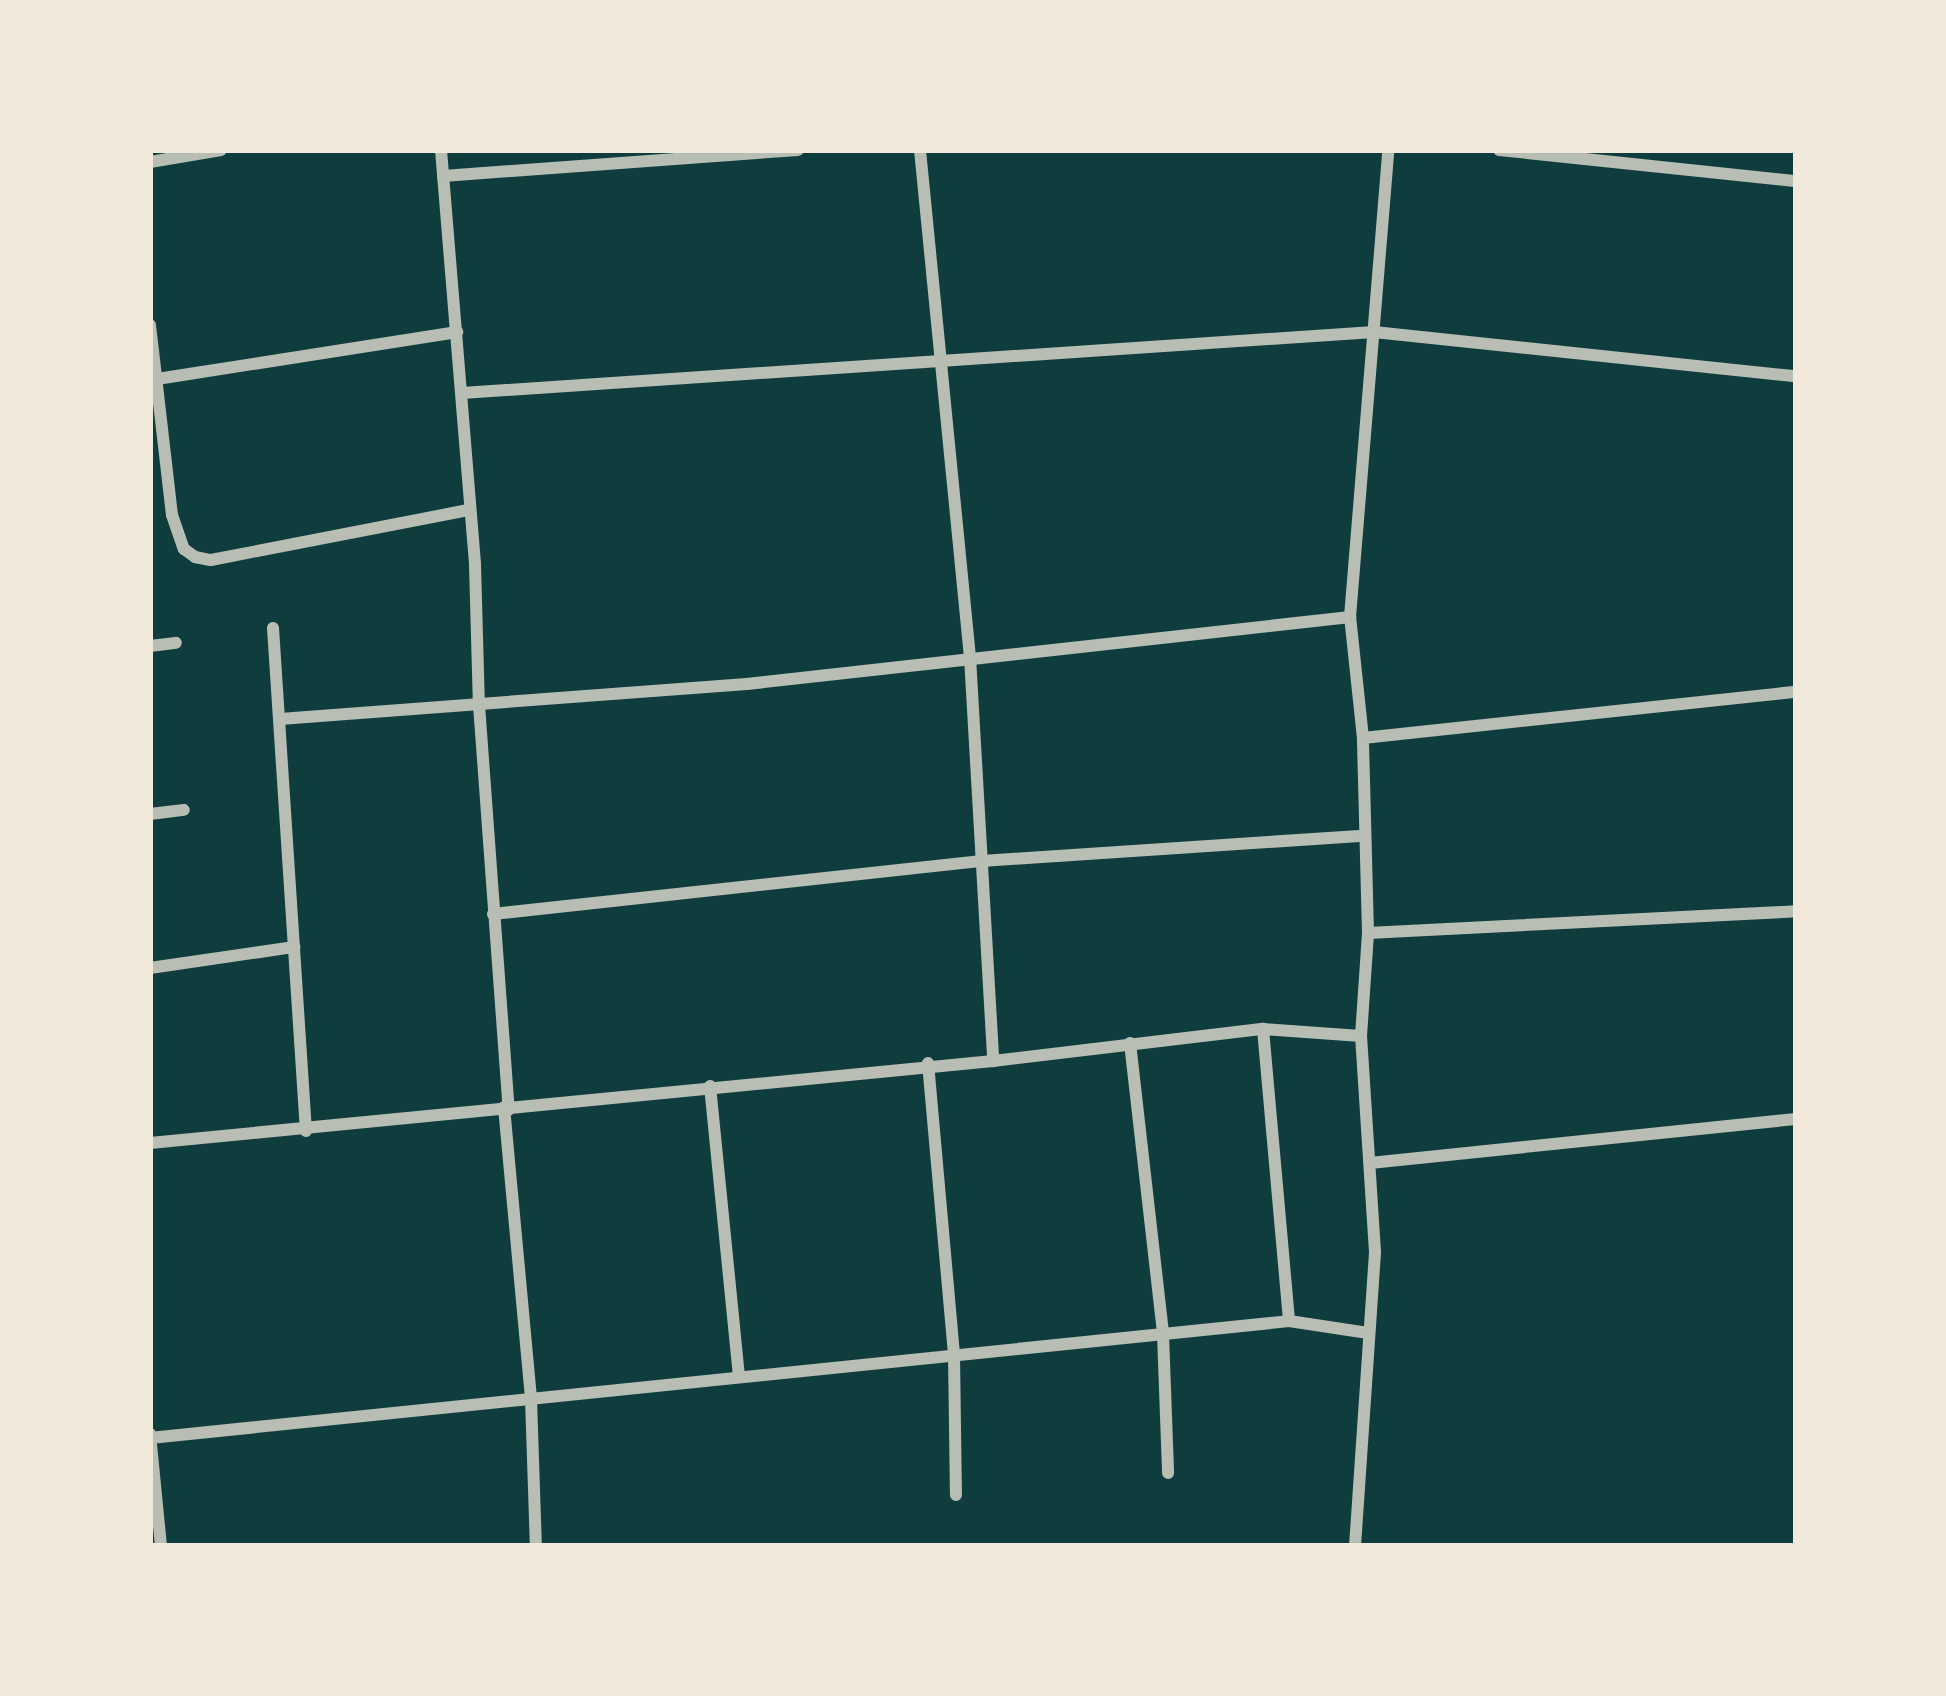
<!DOCTYPE html>
<style>
body{margin:0}
#map{position:relative;width:1946px;height:1696px;overflow:hidden;background:#0f3d3e;font-family:"Titillium Web",sans-serif}
div>[style]{position:absolute}
[style*='--x']{left:calc(var(--x)*1px);top:calc(var(--y)*1px);width:calc(var(--w)*1px);rotate:calc(var(--a)*1deg)}
.minor>*{height:12px;margin:-6px;padding:0 6px;transform-origin:6px;border-radius:6px;background:#b8beb3}
span{translate:-50% -50%;white-space:nowrap;text-align:center;line-height:1.15;-webkit-text-stroke:9px #f1e9da;paint-order:stroke}
.frame{position:absolute;inset:0;border:153px solid #f1e9da;pointer-events:none}
</style>
<div id="map">
<div class="minor">
<div style="--x:441;--y:150;--w:416;--a:85.3"></div>
<div style="--x:475;--y:565;--w:140;--a:88.4"></div>
<div style="--x:479;--y:705;--w:406;--a:85.8"></div>
<div style="--x:920;--y:150;--w:509;--a:84.37"></div>
<div style="--x:970;--y:657;--w:405;--a:86.7"></div>
<div style="--x:1499;--y:150;--w:299;--a:6"></div>
<div style="--x:150;--y:162;--w:72;--a:-9.6"></div>
<div style="--x:443;--y:176;--w:356;--a:-4.2"></div>
<div style="--x:150;--y:325;--w:191;--a:83.4"></div>
<div style="--x:172;--y:515;--w:36;--a:71"></div>
<div style="--x:184;--y:549;--w:14;--a:36"></div>
<div style="--x:195;--y:557;--w:16;--a:11"></div>
<div style="--x:211;--y:560;--w:262;--a:-11"></div>
<div style="--x:157;--y:379;--w:304;--a:-8.9"></div>
<div style="--x:462;--y:393;--w:914;--a:-3.83"></div>
<div style="--x:1374;--y:332;--w:424;--a:6"></div>
<div style="--x:273;--y:628;--w:504;--a:86.25"></div>
<div style="--x:150;--y:646;--w:26;--a:-7"></div>
<div style="--x:280;--y:719;--w:468;--a:-4.3"></div>
<div style="--x:747;--y:684;--w:607;--a:-6.34"></div>
<div style="--x:1363;--y:738;--w:435;--a:-6.1"></div>
<div style="--x:150;--y:814;--w:34;--a:-7"></div>
<div style="--x:493;--y:914;--w:492;--a:-6.2"></div>
<div style="--x:982;--y:861;--w:382;--a:-3.8"></div>
<div style="--x:1368;--y:933;--w:429;--a:-2.9"></div>
<div style="--x:150;--y:968;--w:146;--a:-8.3"></div>
<div style="--x:1263;--y:1029;--w:293;--a:84.9"></div>
<div style="--x:1130;--y:1043;--w:293;--a:83.5"></div>
<div style="--x:1163;--y:1334;--w:139;--a:87.9"></div>
<div style="--x:928;--y:1063;--w:293;--a:84.9"></div>
<div style="--x:954;--y:1355;--w:140;--a:89.2"></div>
<div style="--x:710;--y:1086;--w:292;--a:84.3"></div>
<div style="--x:504;--y:1107;--w:293;--a:84.7"></div>
<div style="--x:531;--y:1399;--w:147;--a:88.1"></div>
<div style="--x:150;--y:1143;--w:847;--a:-5.56"></div>
<div style="--x:993;--y:1061;--w:272;--a:-6.8"></div>
<div style="--x:1263;--y:1029;--w:98;--a:4.1"></div>
<div style="--x:1370;--y:1163;--w:428;--a:-5.9"></div>
<div style="--x:150;--y:1434;--w:113;--a:84.4"></div>
<div style="--x:150;--y:1438;--w:1145;--a:-5.86"></div>
<div style="--x:1289;--y:1321;--w:80;--a:8.6"></div>
<div style="--x:1355;--y:1546;--w:295;--a:-86.1"></div>
<div style="--x:1375;--y:1252;--w:216;--a:-93.7"></div>
<div style="--x:1361;--y:1036;--w:103;--a:-86.1"></div>
<div style="--x:1368;--y:933;--w:195;--a:-91.5"></div>
<div style="--x:1363;--y:738;--w:122;--a:-96.1"></div>
<div style="--x:1350;--y:617;--w:469;--a:-85.3"></div>
</div>
<div class="frame"></div>
</div>
